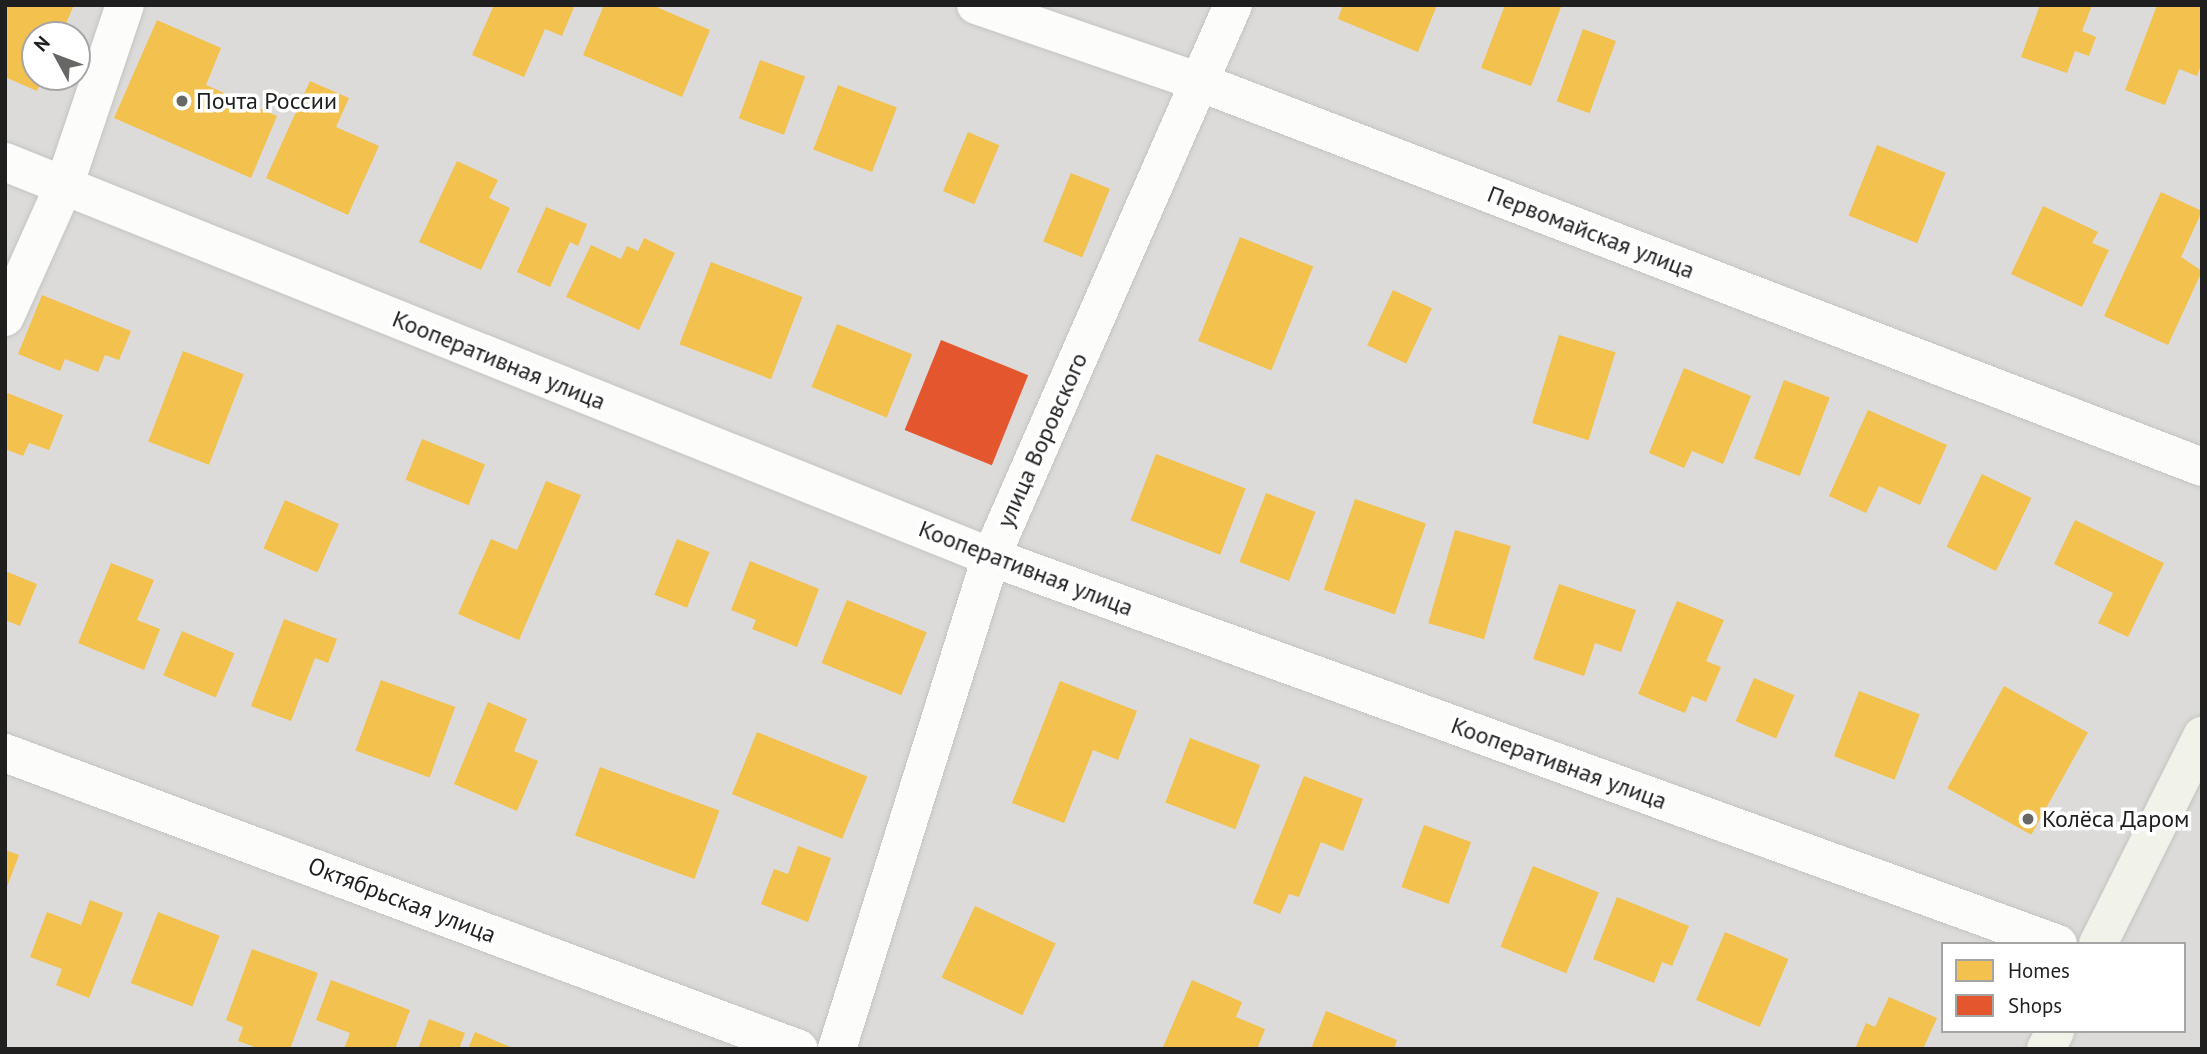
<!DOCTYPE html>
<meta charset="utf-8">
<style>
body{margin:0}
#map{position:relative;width:2207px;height:1054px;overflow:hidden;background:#edece7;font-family:"PT Sans",sans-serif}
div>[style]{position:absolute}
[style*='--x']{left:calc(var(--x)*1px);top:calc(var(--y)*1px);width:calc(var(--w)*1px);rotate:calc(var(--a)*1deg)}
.residential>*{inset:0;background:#dcdbd9}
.homes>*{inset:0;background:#f2c14e;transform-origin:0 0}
.shops>*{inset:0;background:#e4572e;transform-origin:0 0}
.roads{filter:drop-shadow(0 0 2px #c4c4c2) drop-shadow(0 0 2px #c4c4c2)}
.minor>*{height:38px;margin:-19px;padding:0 19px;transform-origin:19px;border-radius:19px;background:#fcfcfb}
.secondary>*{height:38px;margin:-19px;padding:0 19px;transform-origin:19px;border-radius:19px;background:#f1f3eb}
.dots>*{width:19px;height:19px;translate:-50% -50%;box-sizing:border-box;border:4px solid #fff;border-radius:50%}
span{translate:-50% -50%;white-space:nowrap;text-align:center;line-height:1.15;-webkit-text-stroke:7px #fff;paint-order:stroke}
.poi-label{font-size:24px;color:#1f1f1f}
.left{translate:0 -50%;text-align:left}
.street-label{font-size:24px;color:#1f1f1f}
.frame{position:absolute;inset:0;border:7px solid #1f1f1f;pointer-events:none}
.legend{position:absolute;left:1941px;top:942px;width:245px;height:91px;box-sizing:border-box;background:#fff;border:2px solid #a5a5a5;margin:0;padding:9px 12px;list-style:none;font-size:21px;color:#1f1f1f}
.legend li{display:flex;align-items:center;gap:14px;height:35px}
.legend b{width:35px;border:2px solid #a5a5a5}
.north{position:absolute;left:21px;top:21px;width:70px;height:70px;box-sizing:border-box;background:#fff;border:2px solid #a5a5a5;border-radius:50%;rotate:311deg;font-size:19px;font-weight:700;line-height:28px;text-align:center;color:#1f1f1f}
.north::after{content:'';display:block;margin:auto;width:24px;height:32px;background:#676765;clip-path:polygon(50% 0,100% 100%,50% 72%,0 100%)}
</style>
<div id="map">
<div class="residential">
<div style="clip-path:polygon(evenodd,5px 5px,2202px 5px,2202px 1049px,5px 1049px,5px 5px,35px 35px,77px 35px,77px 77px,35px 77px,35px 35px,5px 5px,1943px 944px,2184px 944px,2184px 1031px,1943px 1031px,1943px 944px)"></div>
</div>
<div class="homes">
<div style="clip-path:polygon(5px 5px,74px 5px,61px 35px,35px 35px,35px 77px,43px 77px,37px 91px,5px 77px)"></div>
<div style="clip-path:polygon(494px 5px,575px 5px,562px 36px,545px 29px,524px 77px,472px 55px)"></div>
<div style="clip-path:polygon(604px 5px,652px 5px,710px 30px,682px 97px,583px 55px)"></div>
<div style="clip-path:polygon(1343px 5px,1437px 5px,1418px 52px,1338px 19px)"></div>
<div style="clip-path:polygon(1505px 5px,1561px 7px,1531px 86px,1481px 68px)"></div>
<div style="clip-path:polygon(2040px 5px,2092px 5px,2082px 31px,2096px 37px,2089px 56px,2075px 51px,2067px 73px,2021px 57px)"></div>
<div style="clip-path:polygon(2157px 5px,2202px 6px,2202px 62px,2197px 76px,2179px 69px,2165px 105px,2125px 90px)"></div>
<div style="clip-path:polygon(157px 20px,221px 48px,206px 85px,277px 116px,251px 178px,114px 118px)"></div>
<div style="left:1583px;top:29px;width:35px;height:77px;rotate:20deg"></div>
<div style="left:760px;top:60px;width:48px;height:62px;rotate:20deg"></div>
<div style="clip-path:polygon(310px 81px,349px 98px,336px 127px,379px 146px,348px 215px,266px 178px)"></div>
<div style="left:838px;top:85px;width:63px;height:69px;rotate:21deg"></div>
<div style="left:968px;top:132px;width:34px;height:64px;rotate:23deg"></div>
<div style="left:1877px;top:145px;width:74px;height:76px;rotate:22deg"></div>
<div style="clip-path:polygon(457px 161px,498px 180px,489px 198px,510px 208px,481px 270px,419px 242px)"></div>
<div style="left:1071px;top:173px;width:42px;height:74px;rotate:22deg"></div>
<div style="clip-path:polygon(2161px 192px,2202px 211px,2181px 257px,2202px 271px,2168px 345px,2104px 316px)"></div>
<div style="clip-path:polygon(2043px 206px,2098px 232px,2092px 243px,2109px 250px,2082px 307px,2011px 274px)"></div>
<div style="clip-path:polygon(546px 207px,587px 224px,578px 246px,570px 242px,550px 287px,517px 272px)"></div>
<div style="left:1240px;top:237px;width:79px;height:112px;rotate:22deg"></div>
<div style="clip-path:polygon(644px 238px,675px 253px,639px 330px,566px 297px,591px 245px,621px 259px,627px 246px,638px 251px)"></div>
<div style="left:711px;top:262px;width:98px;height:88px;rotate:21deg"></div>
<div style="left:1393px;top:290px;width:43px;height:61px;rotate:25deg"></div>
<div style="clip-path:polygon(42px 295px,131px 331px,119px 360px,105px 355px,98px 372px,65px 359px,60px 371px,18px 354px)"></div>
<div style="left:837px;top:324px;width:81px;height:68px;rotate:22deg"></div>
<div style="left:1559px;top:335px;width:59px;height:92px;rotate:17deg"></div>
<div style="left:183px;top:351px;width:65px;height:97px;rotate:21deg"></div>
<div style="clip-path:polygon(1684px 368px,1751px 396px,1723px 464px,1692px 451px,1684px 468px,1649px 453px)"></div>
<div style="left:1784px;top:380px;width:49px;height:84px;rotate:21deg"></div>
<div style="clip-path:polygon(5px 392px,63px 415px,49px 450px,29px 443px,23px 456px,5px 449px)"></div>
<div style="clip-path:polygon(1868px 410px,1947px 445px,1920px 505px,1879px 486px,1866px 513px,1829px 496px)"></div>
<div style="left:422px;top:439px;width:68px;height:44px;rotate:22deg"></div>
<div style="left:1156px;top:454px;width:96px;height:71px;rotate:21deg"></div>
<div style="left:1982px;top:474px;width:55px;height:81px;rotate:26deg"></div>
<div style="clip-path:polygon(546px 481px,581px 495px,519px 640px,458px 614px,491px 539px,517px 550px)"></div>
<div style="left:1266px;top:493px;width:53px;height:74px;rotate:21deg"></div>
<div style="left:1355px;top:499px;width:75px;height:96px;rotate:19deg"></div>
<div style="left:285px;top:500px;width:59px;height:53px;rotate:24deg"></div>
<div style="clip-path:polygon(2075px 520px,2164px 563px,2128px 637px,2098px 623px,2113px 593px,2054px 564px)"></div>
<div style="left:1455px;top:530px;width:58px;height:97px;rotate:16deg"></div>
<div style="left:677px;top:539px;width:35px;height:60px;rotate:22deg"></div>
<div style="clip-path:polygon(750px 561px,819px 589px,797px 647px,752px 629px,756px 620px,731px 610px)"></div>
<div style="clip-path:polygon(111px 563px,154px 580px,137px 620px,160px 629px,144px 670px,78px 643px)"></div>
<div style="clip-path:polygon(5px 571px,37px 584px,20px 626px,5px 620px)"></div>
<div style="clip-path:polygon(1559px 584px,1636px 610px,1621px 652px,1595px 643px,1584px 676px,1533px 659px)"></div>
<div style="left:847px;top:600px;width:86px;height:68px;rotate:22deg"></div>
<div style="clip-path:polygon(1677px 601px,1724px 620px,1706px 661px,1721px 667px,1706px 702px,1692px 696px,1685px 713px,1638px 694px)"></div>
<div style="clip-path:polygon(284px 619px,337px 639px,328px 663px,315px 658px,291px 721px,251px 706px)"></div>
<div style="left:182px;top:631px;width:57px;height:48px;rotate:23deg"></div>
<div style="left:1754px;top:678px;width:44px;height:47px;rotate:23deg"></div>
<div style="left:381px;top:680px;width:79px;height:75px;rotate:20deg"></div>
<div style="clip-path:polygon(1060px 681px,1137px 711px,1118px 760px,1093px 750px,1064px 823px,1012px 803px)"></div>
<div style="left:2004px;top:686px;width:96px;height:117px;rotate:29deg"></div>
<div style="left:1859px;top:691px;width:65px;height:70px;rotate:21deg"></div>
<div style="clip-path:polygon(488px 702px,527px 719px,514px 751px,538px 761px,517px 811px,454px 784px)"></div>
<div style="left:757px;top:732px;width:119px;height:67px;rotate:22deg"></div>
<div style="left:1190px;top:738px;width:75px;height:69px;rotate:21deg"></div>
<div style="left:600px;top:767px;width:127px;height:73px;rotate:20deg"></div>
<div style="clip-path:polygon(1304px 776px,1363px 799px,1343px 851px,1321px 842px,1299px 897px,1289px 894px,1280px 914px,1253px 903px)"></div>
<div style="left:1424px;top:825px;width:50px;height:66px;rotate:20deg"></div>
<div style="clip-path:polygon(798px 846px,831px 858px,808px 922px,761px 904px,774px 869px,788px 874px)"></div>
<div style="clip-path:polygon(5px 850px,19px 855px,5px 892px)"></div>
<div style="left:1533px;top:866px;width:71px;height:87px;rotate:22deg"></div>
<div style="clip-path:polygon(1617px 897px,1689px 926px,1672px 966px,1662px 962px,1654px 983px,1593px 959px)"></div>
<div style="clip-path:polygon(90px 900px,123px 913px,89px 998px,56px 985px,62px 969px,30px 957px,47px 912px,81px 925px)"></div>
<div style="left:975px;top:906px;width:89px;height:79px;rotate:25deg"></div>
<div style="left:158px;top:912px;width:66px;height:76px;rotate:21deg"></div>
<div style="left:1725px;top:932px;width:69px;height:74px;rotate:23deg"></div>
<div style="clip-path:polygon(252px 949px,318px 973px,290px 1049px,260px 1049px,238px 1041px,243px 1027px,226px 1020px)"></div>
<div style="clip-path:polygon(331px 980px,410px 1010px,395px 1049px,344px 1049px,350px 1033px,316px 1020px)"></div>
<div style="clip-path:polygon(1192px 980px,1242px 1002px,1236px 1017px,1265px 1029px,1257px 1049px,1163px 1047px)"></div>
<div style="clip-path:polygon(1889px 997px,1937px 1018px,1923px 1049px,1855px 1049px,1866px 1023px,1875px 1027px)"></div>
<div style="clip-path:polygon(1326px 1011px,1397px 1040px,1394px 1049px,1311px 1049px)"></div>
<div style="clip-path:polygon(429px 1019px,465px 1033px,459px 1049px,418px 1049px)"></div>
<div style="clip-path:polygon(475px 1032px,515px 1049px,468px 1049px)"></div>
</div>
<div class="shops">
<div style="left:941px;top:340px;width:94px;height:97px;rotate:22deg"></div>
</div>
<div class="roads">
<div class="minor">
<div style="--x:976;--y:5;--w:236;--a:19"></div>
<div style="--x:1199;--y:82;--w:1074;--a:21"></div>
<div style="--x:5;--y:162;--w:1062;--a:21.83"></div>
<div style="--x:991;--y:557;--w:1135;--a:19.94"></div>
<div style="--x:5;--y:317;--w:144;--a:-65.8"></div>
<div style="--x:64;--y:186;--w:191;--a:-71.4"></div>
<div style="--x:5;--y:753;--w:847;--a:20.45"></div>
<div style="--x:837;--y:1049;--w:516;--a:-72.62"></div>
<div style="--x:991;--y:557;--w:603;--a:-66.33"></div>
</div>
<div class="secondary">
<div style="--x:2098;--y:944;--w:233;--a:-63.4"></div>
<div style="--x:2046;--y:1049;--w:20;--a:-63"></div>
</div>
</div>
<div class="dots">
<div style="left:182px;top:101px;background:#676765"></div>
<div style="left:2028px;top:819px;background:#676765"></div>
</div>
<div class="poi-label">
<span class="left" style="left:196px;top:101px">Почта России</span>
<span class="left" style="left:2042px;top:819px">Колёса Даром</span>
</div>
<div class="street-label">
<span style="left:1591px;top:232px;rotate:21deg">Первомайская улица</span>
<span style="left:499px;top:360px;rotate:22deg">Кооперативная улица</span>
<span style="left:1042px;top:440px;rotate:-66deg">улица Воровского</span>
<span style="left:1026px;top:568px;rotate:21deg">Кооперативная улица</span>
<span style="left:1559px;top:763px;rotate:20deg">Кооперативная улица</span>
<span style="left:402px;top:900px;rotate:21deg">Октябрьская улица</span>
</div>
<div class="frame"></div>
<ul class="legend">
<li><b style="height:19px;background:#f2c14e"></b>Homes</li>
<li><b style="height:19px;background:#e4572e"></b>Shops</li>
</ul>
<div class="north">N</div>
</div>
